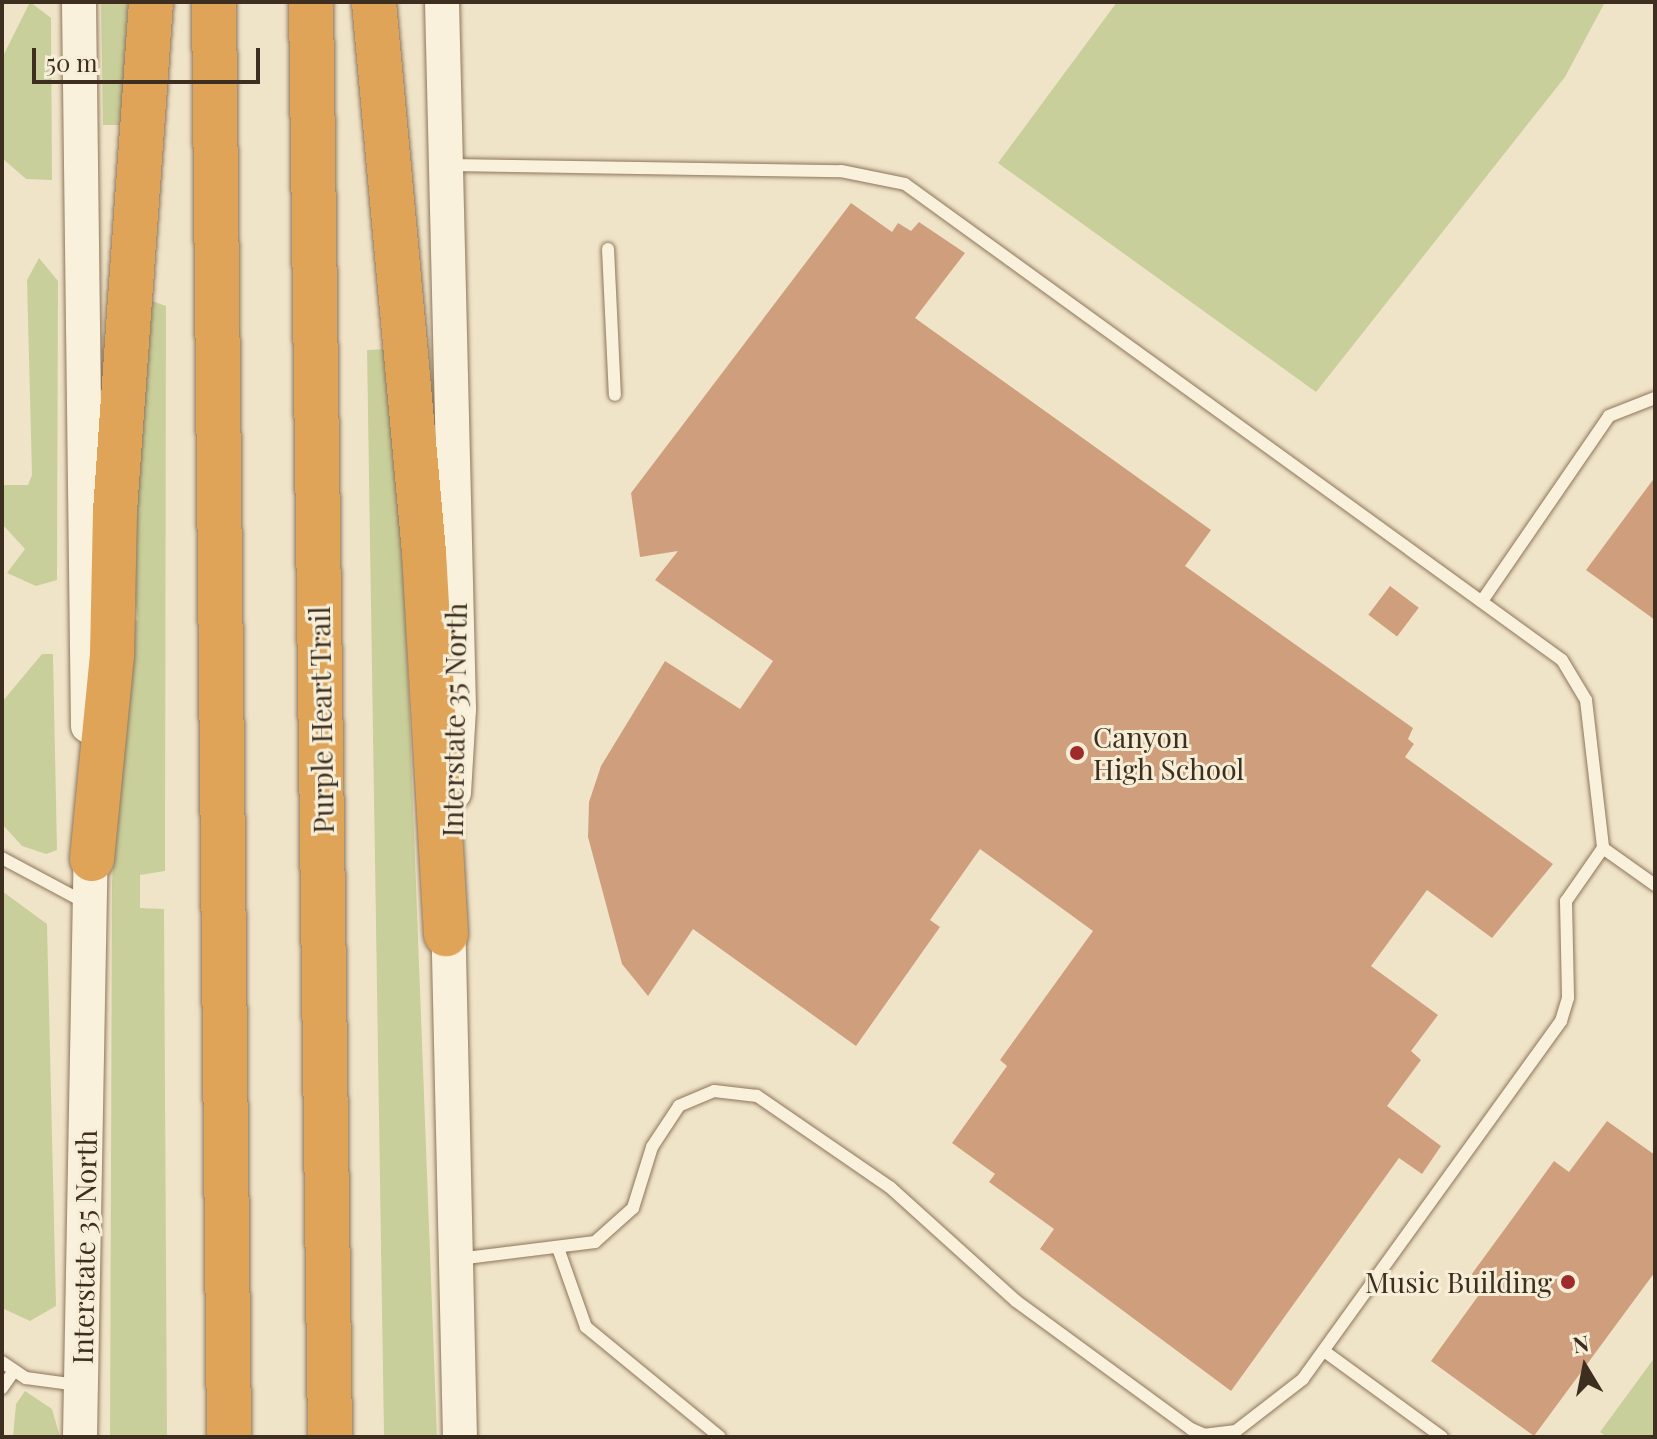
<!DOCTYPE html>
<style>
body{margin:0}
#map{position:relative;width:1657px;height:1439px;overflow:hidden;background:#f0e4c8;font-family:"Playfair Display",serif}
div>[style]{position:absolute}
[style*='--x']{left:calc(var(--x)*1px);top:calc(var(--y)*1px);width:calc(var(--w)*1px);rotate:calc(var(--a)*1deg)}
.green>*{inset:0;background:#c9cf9b}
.building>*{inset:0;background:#cf9f7d;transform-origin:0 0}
.roads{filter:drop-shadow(0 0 2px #8d765c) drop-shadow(0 0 2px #8d765c)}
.service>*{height:12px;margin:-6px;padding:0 6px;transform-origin:6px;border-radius:6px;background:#faf1dc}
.secondary>*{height:34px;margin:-17px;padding:0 17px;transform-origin:17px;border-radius:17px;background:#faf1dc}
.motorway>*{height:44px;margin:-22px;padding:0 22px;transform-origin:22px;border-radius:22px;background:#e0a458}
.dots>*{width:22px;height:22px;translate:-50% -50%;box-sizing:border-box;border:4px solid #f7eed8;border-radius:50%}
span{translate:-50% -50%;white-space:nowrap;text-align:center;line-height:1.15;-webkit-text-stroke:6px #f7eed8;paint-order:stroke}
.street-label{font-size:28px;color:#3d2e20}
.poi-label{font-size:28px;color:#3d2e20}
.left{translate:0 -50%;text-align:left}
.right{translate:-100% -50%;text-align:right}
.frame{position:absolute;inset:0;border:4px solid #3d2e20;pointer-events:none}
.north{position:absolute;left:1545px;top:1327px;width:80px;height:80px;-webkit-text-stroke:6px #f7eed8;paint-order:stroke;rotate:350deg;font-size:22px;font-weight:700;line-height:32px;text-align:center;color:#3d2e20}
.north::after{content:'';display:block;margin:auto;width:28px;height:36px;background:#3d2e20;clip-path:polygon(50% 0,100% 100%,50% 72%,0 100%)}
.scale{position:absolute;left:32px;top:48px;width:228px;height:36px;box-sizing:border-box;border:4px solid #3d2e20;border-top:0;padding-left:10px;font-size:24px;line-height:28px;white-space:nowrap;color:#3d2e20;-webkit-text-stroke:6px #f7eed8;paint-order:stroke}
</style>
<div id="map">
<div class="green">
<div style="clip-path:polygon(30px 2px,51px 18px,52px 180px,26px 179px,2px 158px,2px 58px)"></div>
<div style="clip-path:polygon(101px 2px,128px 2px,123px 125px,103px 125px)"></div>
<div style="clip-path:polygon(1117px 2px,1605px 2px,1565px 77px,1316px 392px,998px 163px)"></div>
<div style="clip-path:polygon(39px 258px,58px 281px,57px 580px,36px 586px,7px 573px,25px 549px,2px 524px,2px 485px,28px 485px,32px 475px,27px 280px)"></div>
<div style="clip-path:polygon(149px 300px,166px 306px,165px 871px,140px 875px,140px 908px,164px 909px,167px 1437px,110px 1437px,112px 883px,127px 624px,138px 620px,135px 597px,124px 595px)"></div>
<div style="clip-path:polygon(388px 349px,399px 438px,437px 1437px,384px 1437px,367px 350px)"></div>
<div style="clip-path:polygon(42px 654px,53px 654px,57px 850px,46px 854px,22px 846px,2px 824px,2px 702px)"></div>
<div style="clip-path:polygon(2px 891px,47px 924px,56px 1306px,30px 1321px,2px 1308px)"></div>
<div style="clip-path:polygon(1655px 1357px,1655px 1437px,1607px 1437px,1600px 1432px)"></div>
<div style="clip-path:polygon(25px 1391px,52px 1409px,60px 1437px,13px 1437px,16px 1404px)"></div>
</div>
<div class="building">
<div style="clip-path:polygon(851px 203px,892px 232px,898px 223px,911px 231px,919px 222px,965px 253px,915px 318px,1211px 530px,1185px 566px,1413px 728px,1408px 739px,1414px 744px,1405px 757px,1553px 864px,1492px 938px,1427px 890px,1371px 966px,1438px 1015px,1411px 1051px,1421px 1060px,1387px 1106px,1441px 1146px,1422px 1174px,1399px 1158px,1231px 1391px,1040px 1249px,1054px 1229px,989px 1182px,995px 1174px,952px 1143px,1007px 1066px,1000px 1060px,1093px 931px,980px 849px,930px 920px,940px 927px,856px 1046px,693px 929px,648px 996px,622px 964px,588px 837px,589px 802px,601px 766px,665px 661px,740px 709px,773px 661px,655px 580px,678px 551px,640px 557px,631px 493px)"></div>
<div style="clip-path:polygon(1655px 477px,1655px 620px,1586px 570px)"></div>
<div style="left:1390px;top:586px;width:36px;height:36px;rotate:37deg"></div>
<div style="clip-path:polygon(1607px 1121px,1655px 1155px,1655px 1272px,1534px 1436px,1431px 1361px,1481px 1292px,1466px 1282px,1504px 1230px,1554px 1161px,1569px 1172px)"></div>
</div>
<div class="roads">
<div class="service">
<div style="--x:450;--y:165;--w:391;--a:0.9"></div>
<div style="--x:841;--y:171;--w:65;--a:11.5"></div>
<div style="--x:905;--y:184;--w:811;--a:35.92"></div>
<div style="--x:1562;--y:660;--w:47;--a:59"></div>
<div style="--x:1586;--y:700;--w:149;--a:83.4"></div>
<div style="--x:1603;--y:848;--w:65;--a:124.9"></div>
<div style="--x:1566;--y:901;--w:97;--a:88.8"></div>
<div style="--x:1568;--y:998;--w:24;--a:107"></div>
<div style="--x:1561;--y:1021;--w:441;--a:125.8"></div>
<div style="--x:1303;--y:1379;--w:85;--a:142.2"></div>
<div style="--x:1236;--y:1431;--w:31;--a:173"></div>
<div style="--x:1205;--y:1435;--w:15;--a:-157"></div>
<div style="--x:1191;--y:1429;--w:217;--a:-143.8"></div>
<div style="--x:1016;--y:1301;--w:169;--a:-137.9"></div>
<div style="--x:891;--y:1188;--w:163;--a:-145.5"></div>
<div style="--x:757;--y:1096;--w:43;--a:-173.4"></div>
<div style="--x:714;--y:1091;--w:38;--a:157"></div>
<div style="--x:679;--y:1106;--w:49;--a:123.4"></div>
<div style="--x:652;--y:1147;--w:64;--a:107.3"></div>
<div style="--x:633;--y:1208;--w:51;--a:138.2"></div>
<div style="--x:595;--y:1242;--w:138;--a:172.9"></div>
<div style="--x:608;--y:249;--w:146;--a:87.3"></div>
<div style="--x:1482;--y:601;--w:224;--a:-55.5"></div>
<div style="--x:1609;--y:416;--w:49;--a:-21.4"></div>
<div style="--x:1603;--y:848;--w:64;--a:35.4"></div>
<div style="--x:2;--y:858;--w:93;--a:28.2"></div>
<div style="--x:558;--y:1248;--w:84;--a:70.5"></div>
<div style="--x:586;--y:1327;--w:173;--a:39.4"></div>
<div style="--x:1324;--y:1351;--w:146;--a:36.1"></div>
<div style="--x:2;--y:1362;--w:29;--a:34"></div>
<div style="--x:26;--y:1378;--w:51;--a:7.8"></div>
<div style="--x:2;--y:1388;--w:21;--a:-55"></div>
</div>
<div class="secondary">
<div style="--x:79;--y:2;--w:724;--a:89.29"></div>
<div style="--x:442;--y:2;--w:707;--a:88.62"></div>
<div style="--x:459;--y:709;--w:84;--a:93.4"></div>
<div style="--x:448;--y:910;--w:527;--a:88.7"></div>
<div style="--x:80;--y:1437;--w:603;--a:-88.95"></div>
</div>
<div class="motorway">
<div style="--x:214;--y:2;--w:1435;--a:89.4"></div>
<div style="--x:311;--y:2;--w:1435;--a:89.24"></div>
<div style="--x:374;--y:2;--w:553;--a:84.81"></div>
<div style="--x:424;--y:553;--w:382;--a:86.7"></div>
<div style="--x:92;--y:859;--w:205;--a:-84.4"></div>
<div style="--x:112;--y:655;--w:144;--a:-88.8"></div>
<div style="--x:115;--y:511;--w:510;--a:-85.95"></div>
</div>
</div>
<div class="dots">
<div style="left:1077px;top:753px;background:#9e2a2b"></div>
<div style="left:1568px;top:1282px;background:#9e2a2b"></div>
</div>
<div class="street-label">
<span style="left:321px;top:720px;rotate:-91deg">Purple Heart Trail</span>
<span style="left:454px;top:720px;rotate:-89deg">Interstate 35 North</span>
<span style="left:84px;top:1247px;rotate:-89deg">Interstate 35 North</span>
</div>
<div class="poi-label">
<span class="left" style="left:1093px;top:753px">Canyon<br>High School</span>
<span class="right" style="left:1552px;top:1282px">Music Building</span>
</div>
<div class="frame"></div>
<div class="north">N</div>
<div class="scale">50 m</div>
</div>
